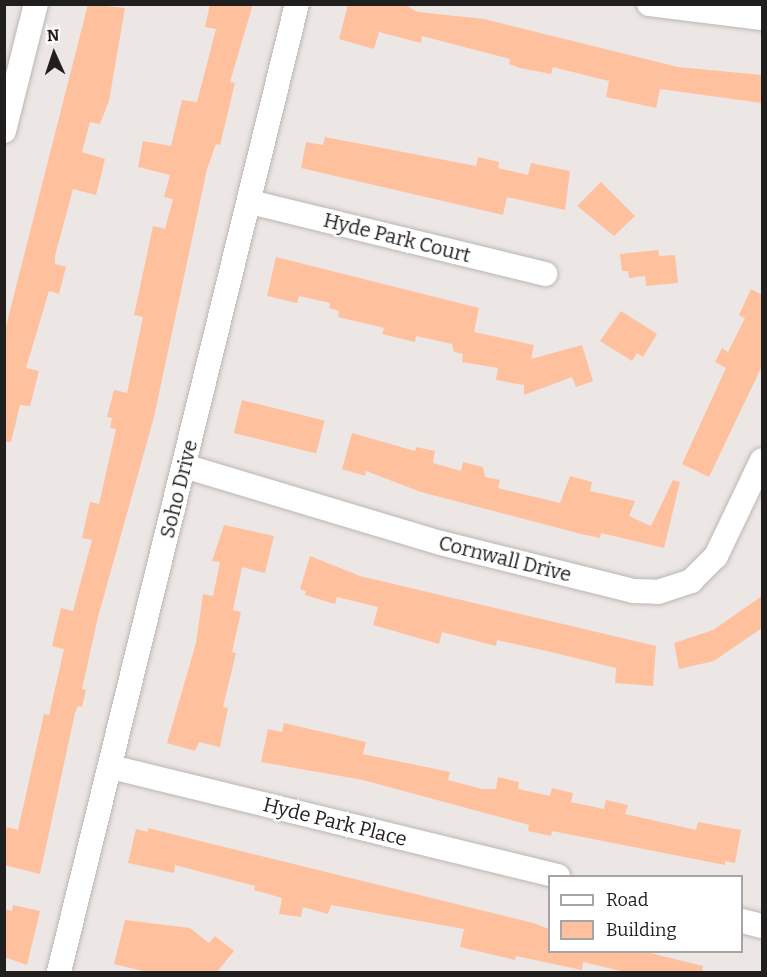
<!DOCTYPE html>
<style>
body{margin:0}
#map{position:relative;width:767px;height:977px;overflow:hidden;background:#ece7e4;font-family:Bitter,serif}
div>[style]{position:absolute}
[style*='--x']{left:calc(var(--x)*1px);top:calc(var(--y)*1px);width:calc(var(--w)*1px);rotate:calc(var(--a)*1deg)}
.building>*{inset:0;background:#ffc09e;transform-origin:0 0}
.roads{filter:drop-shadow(0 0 2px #bbb6b3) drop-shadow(0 0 2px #bbb6b3)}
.minor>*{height:24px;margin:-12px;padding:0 12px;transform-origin:12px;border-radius:12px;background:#fff}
span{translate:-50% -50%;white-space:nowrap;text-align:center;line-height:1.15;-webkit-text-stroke:4.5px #fff;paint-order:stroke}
.street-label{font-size:20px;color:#211f1e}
.frame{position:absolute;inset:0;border:6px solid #211f1e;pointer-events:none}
.legend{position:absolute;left:548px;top:875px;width:195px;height:78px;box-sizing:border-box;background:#fff;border:2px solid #a6a5a5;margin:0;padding:8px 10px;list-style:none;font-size:18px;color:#211f1e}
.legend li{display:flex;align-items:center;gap:12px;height:30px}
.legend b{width:30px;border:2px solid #a6a5a5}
.north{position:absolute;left:24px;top:24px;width:60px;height:60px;-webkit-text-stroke:4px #fff;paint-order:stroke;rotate:357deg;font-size:16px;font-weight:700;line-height:24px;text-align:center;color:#211f1e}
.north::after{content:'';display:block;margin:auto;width:21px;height:27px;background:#211f1e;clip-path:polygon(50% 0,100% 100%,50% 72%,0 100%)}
</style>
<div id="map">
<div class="building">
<div style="clip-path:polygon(88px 4px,125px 8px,109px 101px,100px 124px,90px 122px,82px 152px,105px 159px,96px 195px,73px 189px,55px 256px,55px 264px,66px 267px,59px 294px,49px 291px,26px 368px,39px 371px,30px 406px,20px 405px,11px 442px,4px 442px,4px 334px)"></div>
<div style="clip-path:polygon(210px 4px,253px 4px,230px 82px,235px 83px,220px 145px,216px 144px,207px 169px,154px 417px,98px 617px,82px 689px,86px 690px,82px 707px,78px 706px,75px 713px,40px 874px,4px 865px,4px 836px,7px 827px,18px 830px,44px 714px,49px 715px,64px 649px,52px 646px,61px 608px,73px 611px,92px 540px,82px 538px,90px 502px,99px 504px,116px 429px,110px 428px,112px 418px,107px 417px,114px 390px,127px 393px,143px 317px,134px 315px,153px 226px,165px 229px,173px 199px,164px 197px,170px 175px,138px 167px,143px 141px,171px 146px,182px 100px,197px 102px,216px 29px,205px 27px)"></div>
<div style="clip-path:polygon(348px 4px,403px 4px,418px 12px,484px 19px,678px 67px,762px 75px,762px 103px,660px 89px,656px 108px,606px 97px,609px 81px,553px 67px,551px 74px,520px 68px,509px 64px,510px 59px,422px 36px,421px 43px,379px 32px,374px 49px,339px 39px)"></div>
<div style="clip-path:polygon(325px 137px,476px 166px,478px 157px,499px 162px,498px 168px,528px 175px,531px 163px,570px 171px,565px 210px,507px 197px,503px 215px,301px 168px,306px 142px,323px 145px)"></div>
<div style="clip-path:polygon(601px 182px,635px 216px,614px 236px,577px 206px)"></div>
<div style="clip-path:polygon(658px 250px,659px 256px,675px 255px,678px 283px,646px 286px,645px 276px,629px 278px,628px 271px,622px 271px,620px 254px)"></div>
<div style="clip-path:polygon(276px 257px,479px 308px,474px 332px,534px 345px,531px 359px,582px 345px,593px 381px,576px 387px,572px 377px,524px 395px,524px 385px,496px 380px,498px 368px,462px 362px,463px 354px,454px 352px,452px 344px,416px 336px,415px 342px,382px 334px,384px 328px,338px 317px,339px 311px,329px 308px,330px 303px,299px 296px,297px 303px,267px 296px)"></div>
<div style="clip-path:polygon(751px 289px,762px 295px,762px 366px,709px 477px,682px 464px,726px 368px,715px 362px,722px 348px,728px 352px,745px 318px,739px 315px)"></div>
<div style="clip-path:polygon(621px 311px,657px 334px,643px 357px,637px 353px,632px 361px,600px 341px)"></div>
<div style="left:242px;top:400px;width:85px;height:34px;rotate:14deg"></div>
<div style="clip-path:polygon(352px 433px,415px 451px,416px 447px,435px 451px,433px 463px,461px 471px,463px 462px,483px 467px,485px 477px,500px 480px,498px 488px,560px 503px,570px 476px,592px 482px,590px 491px,635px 501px,629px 516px,651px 526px,673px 480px,680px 482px,664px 548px,601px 533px,600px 538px,581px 534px,421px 492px,366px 471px,365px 476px,342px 469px)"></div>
<div style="clip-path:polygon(224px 525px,274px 536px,265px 573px,242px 567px,233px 610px,241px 612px,232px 652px,236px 653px,223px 707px,228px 708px,220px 747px,199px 742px,195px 751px,167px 743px,196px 643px,203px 594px,213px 596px,220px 562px,212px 561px)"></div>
<div style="clip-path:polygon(310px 556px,360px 576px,656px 646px,653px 686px,615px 683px,616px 668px,551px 652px,497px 640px,496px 646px,442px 632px,439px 644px,373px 625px,378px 607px,337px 597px,335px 604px,305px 595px,306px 591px,300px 589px)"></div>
<div style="clip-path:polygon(762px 596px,762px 628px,714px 661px,679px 669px,674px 643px,713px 630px)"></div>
<div style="clip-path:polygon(284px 723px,366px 742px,363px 754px,450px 772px,448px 780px,482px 789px,496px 789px,498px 777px,519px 782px,518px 789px,550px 796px,552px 788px,573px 793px,571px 802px,604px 809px,606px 800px,628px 805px,625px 814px,696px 830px,698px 822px,741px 830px,735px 863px,725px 861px,725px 865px,552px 831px,551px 836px,528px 831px,529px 825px,363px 780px,261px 762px,268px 729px,282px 732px)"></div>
<div style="clip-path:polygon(148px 828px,533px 923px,549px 929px,549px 951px,642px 951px,703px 966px,702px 972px,625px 972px,583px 962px,582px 970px,516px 956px,515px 960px,460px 947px,464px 929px,331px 905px,328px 914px,303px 907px,301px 917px,279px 914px,282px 898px,254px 890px,255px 886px,175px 865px,174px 873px,128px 863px,136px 829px,148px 832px)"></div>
<div style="clip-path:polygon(13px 905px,40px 911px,27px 965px,4px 957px,4px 909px,12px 911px)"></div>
<div style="clip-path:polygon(125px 920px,190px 928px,209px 943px,215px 936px,234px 951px,217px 972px,147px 972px,114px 964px)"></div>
</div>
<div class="roads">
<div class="minor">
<div style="--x:649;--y:4;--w:114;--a:7.1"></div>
<div style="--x:4;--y:131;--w:131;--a:-75.9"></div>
<div style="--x:250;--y:202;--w:304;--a:13.7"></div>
<div style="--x:184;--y:466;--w:268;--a:16.7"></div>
<div style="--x:441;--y:543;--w:199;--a:14"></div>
<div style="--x:634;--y:591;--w:24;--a:2"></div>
<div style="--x:658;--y:592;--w:35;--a:-18"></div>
<div style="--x:691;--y:581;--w:35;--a:-45"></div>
<div style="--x:716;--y:556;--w:106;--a:-64.4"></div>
<div style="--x:111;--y:767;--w:460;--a:13.7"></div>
<div style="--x:742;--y:921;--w:21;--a:14"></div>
<div style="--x:59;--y:972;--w:997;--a:-76.19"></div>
</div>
</div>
<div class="street-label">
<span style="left:397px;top:238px;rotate:14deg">Hyde Park Court</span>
<span style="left:179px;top:489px;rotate:-76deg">Soho Drive</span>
<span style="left:505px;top:559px;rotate:14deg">Cornwall Drive</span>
<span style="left:335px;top:822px;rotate:14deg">Hyde Park Place</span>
</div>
<div class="frame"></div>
<ul class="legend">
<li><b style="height:8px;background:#fff"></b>Road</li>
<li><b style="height:16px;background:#ffc09e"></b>Building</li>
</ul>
<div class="north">N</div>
</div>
